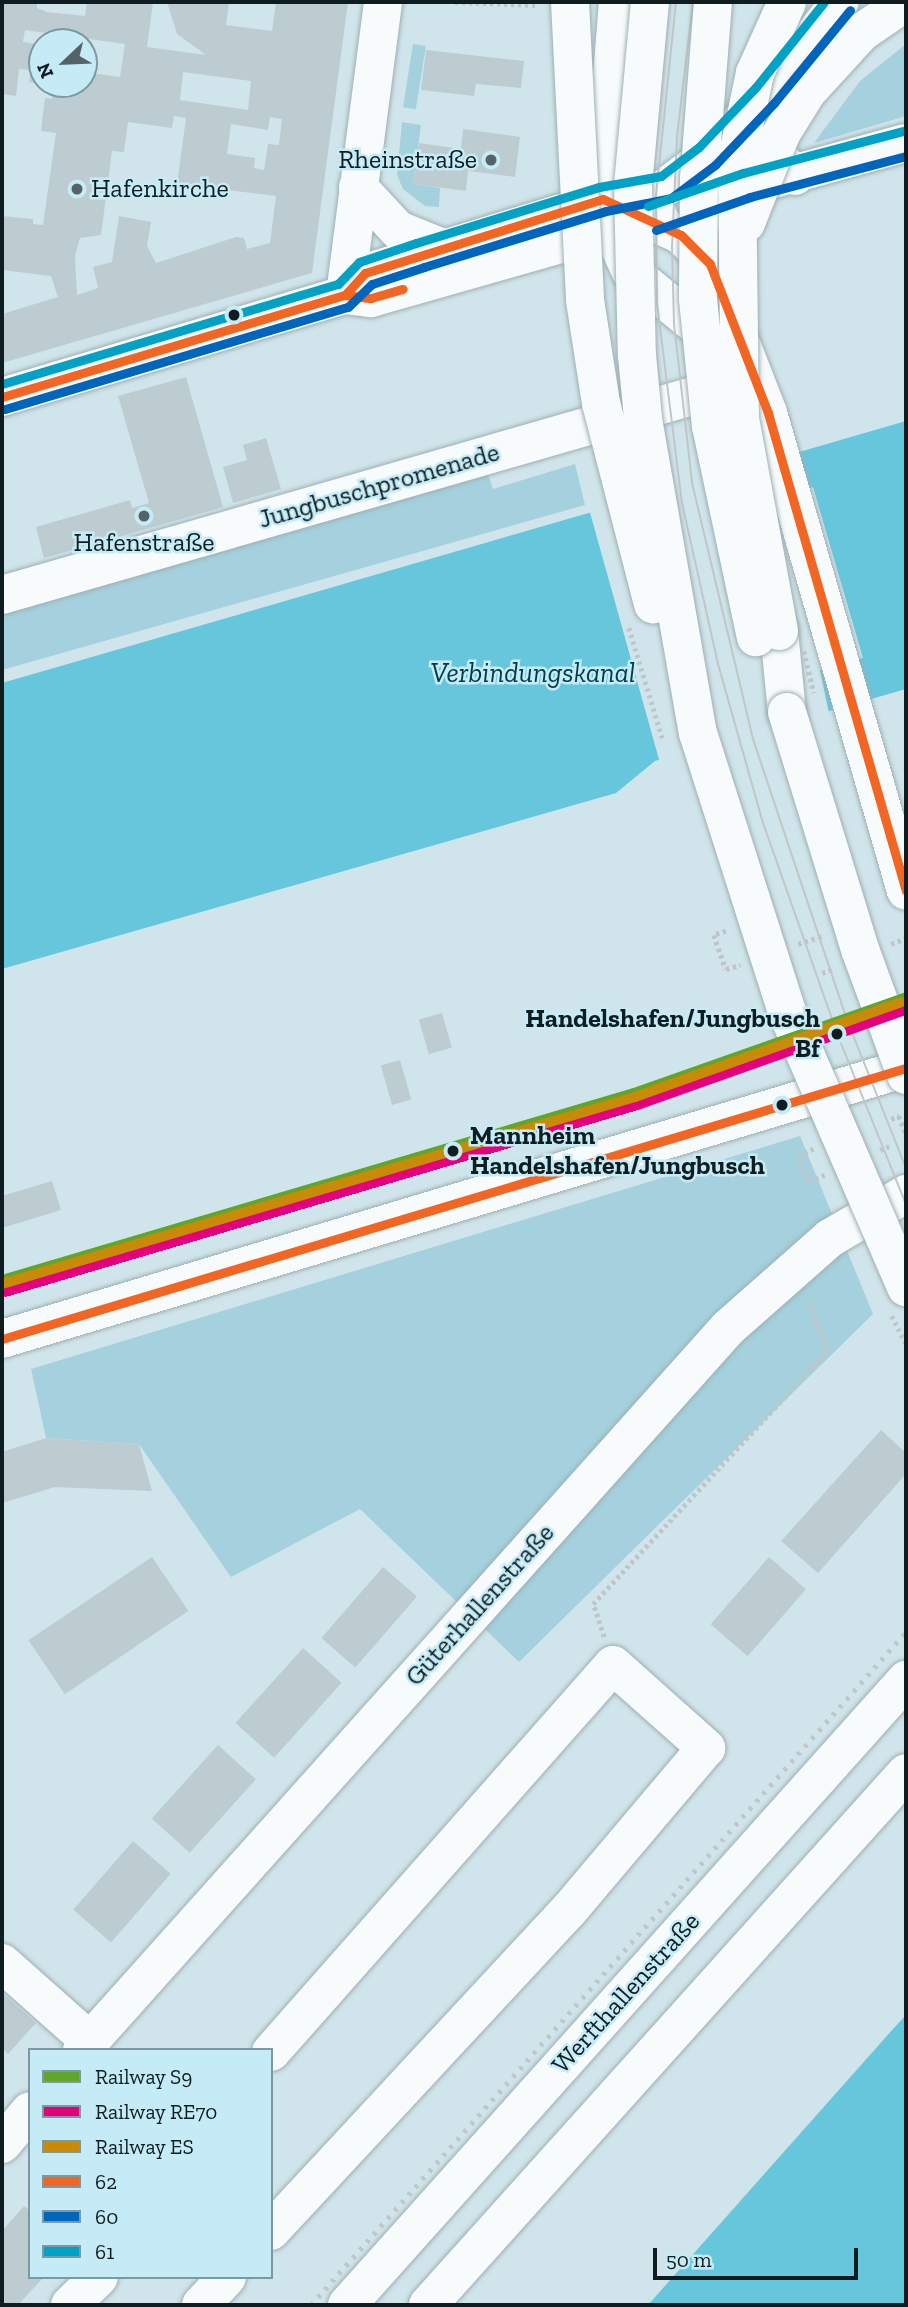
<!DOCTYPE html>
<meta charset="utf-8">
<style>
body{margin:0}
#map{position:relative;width:908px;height:2307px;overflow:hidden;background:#d0e5eb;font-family:"Zilla Slab",serif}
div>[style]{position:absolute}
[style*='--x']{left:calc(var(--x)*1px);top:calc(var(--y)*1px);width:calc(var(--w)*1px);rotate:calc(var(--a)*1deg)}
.green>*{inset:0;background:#a4d1dd;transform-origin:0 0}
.water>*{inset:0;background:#66c6dc}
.pier>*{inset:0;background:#d0e5eb}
.building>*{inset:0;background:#bcccd1;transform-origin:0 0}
.path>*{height:4.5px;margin-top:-2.25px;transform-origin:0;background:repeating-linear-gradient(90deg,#bfc5c8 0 3.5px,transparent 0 7px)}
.roads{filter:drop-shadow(0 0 2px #9eafb3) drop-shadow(0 0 2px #9eafb3)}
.minor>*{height:38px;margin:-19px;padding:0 19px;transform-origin:19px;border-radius:19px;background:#f8fbfc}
.major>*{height:38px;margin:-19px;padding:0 19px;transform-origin:19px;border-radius:19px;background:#f8fbfc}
.highway>*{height:38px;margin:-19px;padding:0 19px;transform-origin:19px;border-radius:19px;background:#f8fbfc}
.tram>*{height:2px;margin:-1px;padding:0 1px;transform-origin:1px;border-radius:1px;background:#c1c6c7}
.rail>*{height:5px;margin-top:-2.5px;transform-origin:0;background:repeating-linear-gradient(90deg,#c1c6c7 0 3.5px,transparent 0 10.5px)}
.path-bridge>*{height:4.5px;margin-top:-2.25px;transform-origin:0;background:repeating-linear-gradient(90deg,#bfc5c8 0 3.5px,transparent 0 7px)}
.bridges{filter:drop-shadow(0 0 2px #9eafb3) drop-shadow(0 0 2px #9eafb3)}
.highway-bridge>*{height:38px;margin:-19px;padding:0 19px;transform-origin:19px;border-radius:19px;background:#f8fbfc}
.bus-1>*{height:9px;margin:-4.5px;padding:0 4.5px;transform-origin:4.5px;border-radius:4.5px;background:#f26522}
.bus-2>*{height:9px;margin:-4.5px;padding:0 4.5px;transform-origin:4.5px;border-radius:4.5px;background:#0065bd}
.bus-3>*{height:9px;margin:-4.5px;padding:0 4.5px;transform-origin:4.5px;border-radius:4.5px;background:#01a2c5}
.rail-1>*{height:10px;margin:-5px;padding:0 5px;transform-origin:5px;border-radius:5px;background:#5fa62a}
.rail-2>*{height:10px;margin:-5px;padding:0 5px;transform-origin:5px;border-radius:5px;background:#e5007d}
.rail-3>*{height:10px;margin:-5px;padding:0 5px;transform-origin:5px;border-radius:5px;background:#c98b07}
.dots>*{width:19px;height:19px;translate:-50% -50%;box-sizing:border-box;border:4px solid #c5ebf6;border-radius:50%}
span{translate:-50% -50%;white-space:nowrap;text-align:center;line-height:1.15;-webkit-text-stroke:5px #c5ebf6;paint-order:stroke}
.poi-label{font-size:26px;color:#0f1d21}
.right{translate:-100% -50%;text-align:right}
.left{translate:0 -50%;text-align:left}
.street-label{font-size:26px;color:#0f1d21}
.stop-label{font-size:26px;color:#0f1d21;font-weight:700}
.water-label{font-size:28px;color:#013c48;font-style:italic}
.frame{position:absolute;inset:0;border:4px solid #0f1d21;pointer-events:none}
.legend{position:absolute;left:28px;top:2048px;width:245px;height:231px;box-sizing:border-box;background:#c5ebf6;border:2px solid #7c99a1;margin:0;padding:9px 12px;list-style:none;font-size:21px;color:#0f1d21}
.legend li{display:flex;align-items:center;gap:14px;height:35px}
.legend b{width:35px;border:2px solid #7c99a1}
.north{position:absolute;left:28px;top:28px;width:70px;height:70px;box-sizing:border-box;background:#c5ebf6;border:2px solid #7c99a1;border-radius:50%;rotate:247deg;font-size:19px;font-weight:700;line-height:28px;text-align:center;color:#0f1d21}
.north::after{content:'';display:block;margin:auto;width:24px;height:32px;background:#536368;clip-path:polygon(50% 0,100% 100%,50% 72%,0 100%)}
.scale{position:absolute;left:653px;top:2248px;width:205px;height:32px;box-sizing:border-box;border:4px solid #0f1d21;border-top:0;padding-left:9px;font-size:21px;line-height:24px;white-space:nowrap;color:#0f1d21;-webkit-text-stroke:5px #c5ebf6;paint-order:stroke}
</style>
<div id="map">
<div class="green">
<div style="left:413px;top:44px;width:13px;height:64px;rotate:9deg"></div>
<div style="clip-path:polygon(906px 44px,906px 116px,814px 143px,860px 81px)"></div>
<div style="clip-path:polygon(402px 122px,421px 125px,413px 184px,440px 188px,439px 207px,425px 206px,403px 189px,397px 175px)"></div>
<div style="clip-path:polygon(575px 464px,585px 505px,2px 670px,2px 610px,486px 468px,493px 489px)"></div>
<div style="clip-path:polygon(800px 1136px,873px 1314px,519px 1662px,360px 1509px,231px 1577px,139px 1444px,46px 1438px,31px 1369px)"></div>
</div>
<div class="water">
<div style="clip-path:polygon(906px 421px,906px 689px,655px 761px,616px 793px,2px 969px,2px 683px)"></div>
<div style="clip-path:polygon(906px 2015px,906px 2305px,648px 2305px,893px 2029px)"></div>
</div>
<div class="pier">
<div style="clip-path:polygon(780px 454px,787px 495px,813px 487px,863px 658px,820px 670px,829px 713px,660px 763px,589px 509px)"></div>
</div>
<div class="building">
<div style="clip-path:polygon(evenodd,2px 2px,37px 2px,37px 8px,47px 12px,85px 16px,87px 2px,153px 2px,147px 47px,206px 55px,177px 34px,167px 2px,229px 2px,226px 25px,272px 31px,276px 2px,348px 2px,312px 273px,2px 363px,2px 314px,58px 297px,51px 276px,2px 270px,2px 216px,33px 219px,33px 224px,43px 225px,56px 133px,41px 131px,45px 98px,52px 99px,53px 84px,84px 84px,84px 72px,120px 77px,125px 44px,25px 30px,23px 42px,42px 45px,42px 84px,29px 82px,31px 70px,19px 69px,16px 96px,2px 94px,2px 2px,183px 72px,251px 81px,248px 110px,180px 100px,183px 72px,2px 2px,174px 116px,186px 118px,177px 184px,276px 196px,270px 243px,247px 249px,244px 238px,236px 237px,156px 263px,147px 246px,151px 222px,119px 216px,112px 262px,93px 267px,98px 288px,77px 295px,75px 256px,80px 238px,101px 235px,112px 151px,124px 152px,128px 122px,172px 128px,174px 116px,2px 2px,270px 117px,282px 119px,279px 145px,268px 144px,264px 170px,254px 168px,255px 158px,227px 154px,231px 124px,268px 130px,270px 117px)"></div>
<div style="clip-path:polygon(426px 50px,524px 61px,521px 88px,476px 84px,474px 96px,421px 90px)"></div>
<div style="clip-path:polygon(463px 129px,520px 137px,515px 177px,468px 171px,466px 191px,413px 184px,419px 143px,461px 149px)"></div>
<div style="clip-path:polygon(186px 377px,223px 507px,44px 558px,36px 527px,130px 500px,132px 508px,149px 503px,118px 396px)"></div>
<div style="clip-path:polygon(266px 438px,281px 489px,233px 503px,223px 467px,247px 460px,243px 445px)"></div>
<div style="left:442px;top:1013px;width:36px;height:24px;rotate:74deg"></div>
<div style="left:400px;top:1060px;width:41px;height:20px;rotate:74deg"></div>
<div style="clip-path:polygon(52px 1181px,61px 1210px,2px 1228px,2px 1196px)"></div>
<div style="clip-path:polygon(881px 1430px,906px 1453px,906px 1474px,818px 1573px,781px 1541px)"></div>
<div style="clip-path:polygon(46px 1438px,139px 1444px,152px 1491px,55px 1487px,2px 1503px,2px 1452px)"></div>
<div style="left:152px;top:1557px;width:65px;height:149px;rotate:56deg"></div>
<div style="left:769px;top:1557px;width:49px;height:89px;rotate:41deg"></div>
<div style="left:383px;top:1567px;width:45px;height:94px;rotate:41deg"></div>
<div style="left:303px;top:1648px;width:52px;height:101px;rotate:42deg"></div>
<div style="left:218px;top:1745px;width:51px;height:99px;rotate:42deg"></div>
<div style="left:133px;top:1841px;width:50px;height:91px;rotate:41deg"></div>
<div style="clip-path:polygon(2px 1993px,36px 2023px,8px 2054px,2px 2048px)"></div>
<div style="clip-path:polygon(24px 2206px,30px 2211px,30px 2277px,44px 2277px,18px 2305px,2px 2305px,2px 2231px)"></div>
</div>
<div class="path">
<div style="--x:455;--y:2;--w:83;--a:2.1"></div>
<div style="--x:726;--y:931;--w:13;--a:162"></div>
<div style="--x:714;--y:935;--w:36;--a:71"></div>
<div style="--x:726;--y:969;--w:15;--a:-16"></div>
<div style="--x:798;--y:944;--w:26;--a:-18"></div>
<div style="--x:891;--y:944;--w:16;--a:-22"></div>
<div style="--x:822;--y:973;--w:13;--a:-23"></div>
<div style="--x:891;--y:1119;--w:9;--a:-21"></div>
<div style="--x:899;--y:1116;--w:19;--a:69"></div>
<div style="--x:809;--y:1182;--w:28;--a:-113"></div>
<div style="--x:798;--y:1156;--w:17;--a:-25"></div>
<div style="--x:604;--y:1637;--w:35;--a:-108"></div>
<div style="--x:593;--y:1604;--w:345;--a:-47.2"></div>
<div style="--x:827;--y:1351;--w:56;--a:-111"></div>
</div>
<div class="roads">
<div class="minor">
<div style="--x:618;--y:2;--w:170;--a:94.7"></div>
<div style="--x:604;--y:171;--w:58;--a:83.1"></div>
<div style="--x:611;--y:229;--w:47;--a:65.1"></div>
<div style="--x:631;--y:272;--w:115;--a:39.4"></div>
<div style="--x:763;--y:182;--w:148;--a:-15.3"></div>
<div style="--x:358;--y:187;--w:59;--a:47.1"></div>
<div style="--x:398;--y:230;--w:48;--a:21.8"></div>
<div style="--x:603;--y:199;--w:86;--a:24.8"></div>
<div style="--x:681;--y:235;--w:41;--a:45"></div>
<div style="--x:710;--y:264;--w:160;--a:68.7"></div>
<div style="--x:768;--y:413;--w:497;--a:73.9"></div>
<div style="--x:356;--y:282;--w:13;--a:-45"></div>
<div style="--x:365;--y:273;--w:256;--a:-17"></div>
<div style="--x:345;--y:295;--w:295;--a:-82.6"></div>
<div style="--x:2;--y:397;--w:358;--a:-16.6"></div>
<div style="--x:345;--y:295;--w:26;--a:7"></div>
<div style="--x:371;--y:298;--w:299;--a:-15.9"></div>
<div style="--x:2;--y:595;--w:766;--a:-16.07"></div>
<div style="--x:2;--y:1339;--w:944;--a:-16.69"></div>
<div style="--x:2;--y:1963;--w:118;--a:41.6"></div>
<div style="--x:82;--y:2050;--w:969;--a:-48.18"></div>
<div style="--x:728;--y:1328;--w:136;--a:-41.4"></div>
<div style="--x:830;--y:1238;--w:88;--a:-30.1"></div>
<div style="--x:271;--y:2052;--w:516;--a:-48.53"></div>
<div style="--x:613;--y:1665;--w:125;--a:41.7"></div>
<div style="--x:706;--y:1748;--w:212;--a:130.2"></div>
<div style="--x:569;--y:1910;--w:438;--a:132.9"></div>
<div style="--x:2;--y:2144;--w:43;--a:-49.7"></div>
<div style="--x:70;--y:2305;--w:40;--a:-44"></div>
<div style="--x:201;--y:2305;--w:38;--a:-47"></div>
<div style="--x:347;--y:2305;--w:839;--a:-48.19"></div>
<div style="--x:428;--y:2305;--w:715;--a:-48.06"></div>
</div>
<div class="major">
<div style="--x:765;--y:121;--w:35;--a:72"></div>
<div style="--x:776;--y:154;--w:29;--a:49"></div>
<div style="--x:666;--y:187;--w:51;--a:-37.1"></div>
<div style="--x:707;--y:156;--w:84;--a:-46.4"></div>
<div style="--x:765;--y:95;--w:119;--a:-51.1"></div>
</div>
<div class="highway">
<div style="--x:779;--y:631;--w:81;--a:84.4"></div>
</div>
</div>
<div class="tram">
<div style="--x:676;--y:2;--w:194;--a:95.9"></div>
<div style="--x:656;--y:195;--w:108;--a:89.5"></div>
<div style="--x:657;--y:303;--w:202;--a:82.9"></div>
<div style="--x:682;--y:503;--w:165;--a:77.4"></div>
<div style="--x:718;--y:664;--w:162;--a:74.2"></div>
<div style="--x:762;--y:820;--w:234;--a:70.6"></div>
<div style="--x:840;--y:1041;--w:176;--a:68"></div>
<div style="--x:693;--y:2;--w:136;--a:96.8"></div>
<div style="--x:677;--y:137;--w:110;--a:92.6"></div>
<div style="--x:672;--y:247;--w:77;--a:88.5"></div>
<div style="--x:674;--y:324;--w:160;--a:83.5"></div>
<div style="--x:692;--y:483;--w:263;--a:76.6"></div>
<div style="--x:753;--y:739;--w:296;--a:71.5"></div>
<div style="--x:847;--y:1020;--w:159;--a:68.3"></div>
</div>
<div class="rail">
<div style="--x:311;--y:2305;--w:898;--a:-48.52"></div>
</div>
<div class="path-bridge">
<div style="--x:629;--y:628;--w:117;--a:73.1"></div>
<div style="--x:804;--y:651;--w:43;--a:76.6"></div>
<div style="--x:880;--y:1150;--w:10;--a:-24"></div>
<div style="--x:809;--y:1182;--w:17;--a:-25"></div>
<div style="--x:892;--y:1316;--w:30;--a:63"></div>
</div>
<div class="bridges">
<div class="highway-bridge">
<div style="--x:570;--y:2;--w:298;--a:87.1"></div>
<div style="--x:585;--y:300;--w:104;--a:81.2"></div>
<div style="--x:601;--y:403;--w:208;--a:75.5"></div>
<div style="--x:650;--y:2;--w:184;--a:95.3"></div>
<div style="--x:633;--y:185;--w:170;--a:88.7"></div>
<div style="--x:637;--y:355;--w:64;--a:84.6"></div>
<div style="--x:643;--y:419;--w:319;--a:80.1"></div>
<div style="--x:698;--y:733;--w:293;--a:72.3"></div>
<div style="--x:787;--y:1012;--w:300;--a:66.6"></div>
<div style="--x:713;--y:2;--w:177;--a:94.5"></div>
<div style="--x:699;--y:178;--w:121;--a:90.5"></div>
<div style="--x:698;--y:299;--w:128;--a:84.2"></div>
<div style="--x:711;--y:426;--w:216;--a:78"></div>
<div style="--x:746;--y:223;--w:96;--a:-68.5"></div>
<div style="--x:781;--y:134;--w:49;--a:-58.2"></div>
<div style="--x:807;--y:92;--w:81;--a:-47.5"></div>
<div style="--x:862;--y:32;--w:53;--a:-34.3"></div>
<div style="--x:779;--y:631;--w:217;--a:-100.4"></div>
<div style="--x:740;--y:418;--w:259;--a:-90.7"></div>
<div style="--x:737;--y:159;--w:88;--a:-78.2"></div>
<div style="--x:755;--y:73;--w:78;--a:-65.7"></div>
<div style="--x:787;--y:712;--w:251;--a:72.9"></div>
<div style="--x:861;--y:952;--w:131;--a:69.9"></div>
</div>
</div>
<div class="bus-1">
<div style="--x:345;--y:295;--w:30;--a:-48"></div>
<div style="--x:365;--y:273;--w:249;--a:-17.3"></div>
<div style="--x:603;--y:199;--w:86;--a:24.8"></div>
<div style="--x:681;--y:235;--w:41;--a:45"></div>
<div style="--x:710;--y:264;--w:160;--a:68.7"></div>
<div style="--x:768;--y:413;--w:497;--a:73.9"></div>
<div style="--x:2;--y:397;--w:358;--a:-16.6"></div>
<div style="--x:345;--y:295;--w:26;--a:7"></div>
<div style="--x:371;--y:298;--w:33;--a:-16"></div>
<div style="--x:2;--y:1339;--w:944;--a:-16.69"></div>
</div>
<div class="bus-2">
<div style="--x:656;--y:230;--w:100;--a:-19.3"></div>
<div style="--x:750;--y:197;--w:161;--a:-14.7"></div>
<div style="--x:5;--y:409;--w:358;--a:-16.6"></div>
<div style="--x:348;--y:307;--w:33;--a:-44"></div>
<div style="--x:372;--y:284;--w:55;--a:-18.1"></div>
<div style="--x:424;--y:267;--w:190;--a:-17.1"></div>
<div style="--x:606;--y:211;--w:66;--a:-11.3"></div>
<div style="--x:671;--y:198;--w:55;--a:-36.9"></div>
<div style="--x:715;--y:165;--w:86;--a:-46.4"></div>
<div style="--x:774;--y:103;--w:120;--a:-50.7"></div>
</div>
<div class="bus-3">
<div style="--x:648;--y:206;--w:101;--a:-19.2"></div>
<div style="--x:743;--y:173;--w:165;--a:-14.7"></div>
<div style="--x:2;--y:384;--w:351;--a:-16.6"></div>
<div style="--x:338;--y:284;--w:30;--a:-46"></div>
<div style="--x:359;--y:262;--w:60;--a:-18.4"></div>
<div style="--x:416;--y:243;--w:191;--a:-17"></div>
<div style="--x:599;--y:187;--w:63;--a:-10.1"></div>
<div style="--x:661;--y:176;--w:48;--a:-37.3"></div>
<div style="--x:699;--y:147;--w:83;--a:-46.5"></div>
<div style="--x:756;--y:87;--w:109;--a:-51.3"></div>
</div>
<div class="rail-1">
<div style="--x:2;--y:1280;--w:659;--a:-16.48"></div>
<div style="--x:634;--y:1093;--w:288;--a:-19.4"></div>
</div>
<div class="rail-2">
<div style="--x:5;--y:1292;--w:659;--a:-16.48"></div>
<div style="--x:637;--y:1105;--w:285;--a:-19.5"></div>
</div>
<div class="rail-3">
<div style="--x:2;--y:1284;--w:660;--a:-16.46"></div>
<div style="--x:635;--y:1097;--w:283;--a:-19.6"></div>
</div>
<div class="dots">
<div style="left:491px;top:160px;background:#536368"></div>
<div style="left:77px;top:189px;background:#536368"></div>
<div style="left:234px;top:315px;background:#0f1d21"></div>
<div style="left:144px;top:516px;background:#536368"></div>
<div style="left:837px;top:1034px;background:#0f1d21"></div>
<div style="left:782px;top:1105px;background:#0f1d21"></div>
<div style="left:453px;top:1151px;background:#0f1d21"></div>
</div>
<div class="poi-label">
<span class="right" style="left:477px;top:160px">Rheinstraße</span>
<span class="left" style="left:91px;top:189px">Hafenkirche</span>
<span style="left:144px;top:543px">Hafenstraße</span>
</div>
<div class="street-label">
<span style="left:379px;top:486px;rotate:-16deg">Jungbuschpromenade</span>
<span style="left:480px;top:1605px;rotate:-48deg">Güterhallenstraße</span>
<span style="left:626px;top:1993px;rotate:-48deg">Werfthallenstraße</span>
</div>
<div class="stop-label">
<span class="right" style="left:820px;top:1034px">Handelshafen/Jungbusch<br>Bf</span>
<span class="left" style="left:470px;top:1151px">Mannheim<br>Handelshafen/Jungbusch</span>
</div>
<div class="water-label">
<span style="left:533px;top:673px">Verbindungskanal</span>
</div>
<div class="frame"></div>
<ul class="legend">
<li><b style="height:9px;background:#5fa62a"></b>Railway S9</li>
<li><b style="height:9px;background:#e5007d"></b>Railway RE70</li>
<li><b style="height:9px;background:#c98b07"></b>Railway ES</li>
<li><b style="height:9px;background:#f26522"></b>62</li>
<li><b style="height:9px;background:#0065bd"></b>60</li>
<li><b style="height:9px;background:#01a2c5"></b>61</li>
</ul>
<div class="north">N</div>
<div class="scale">50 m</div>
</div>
